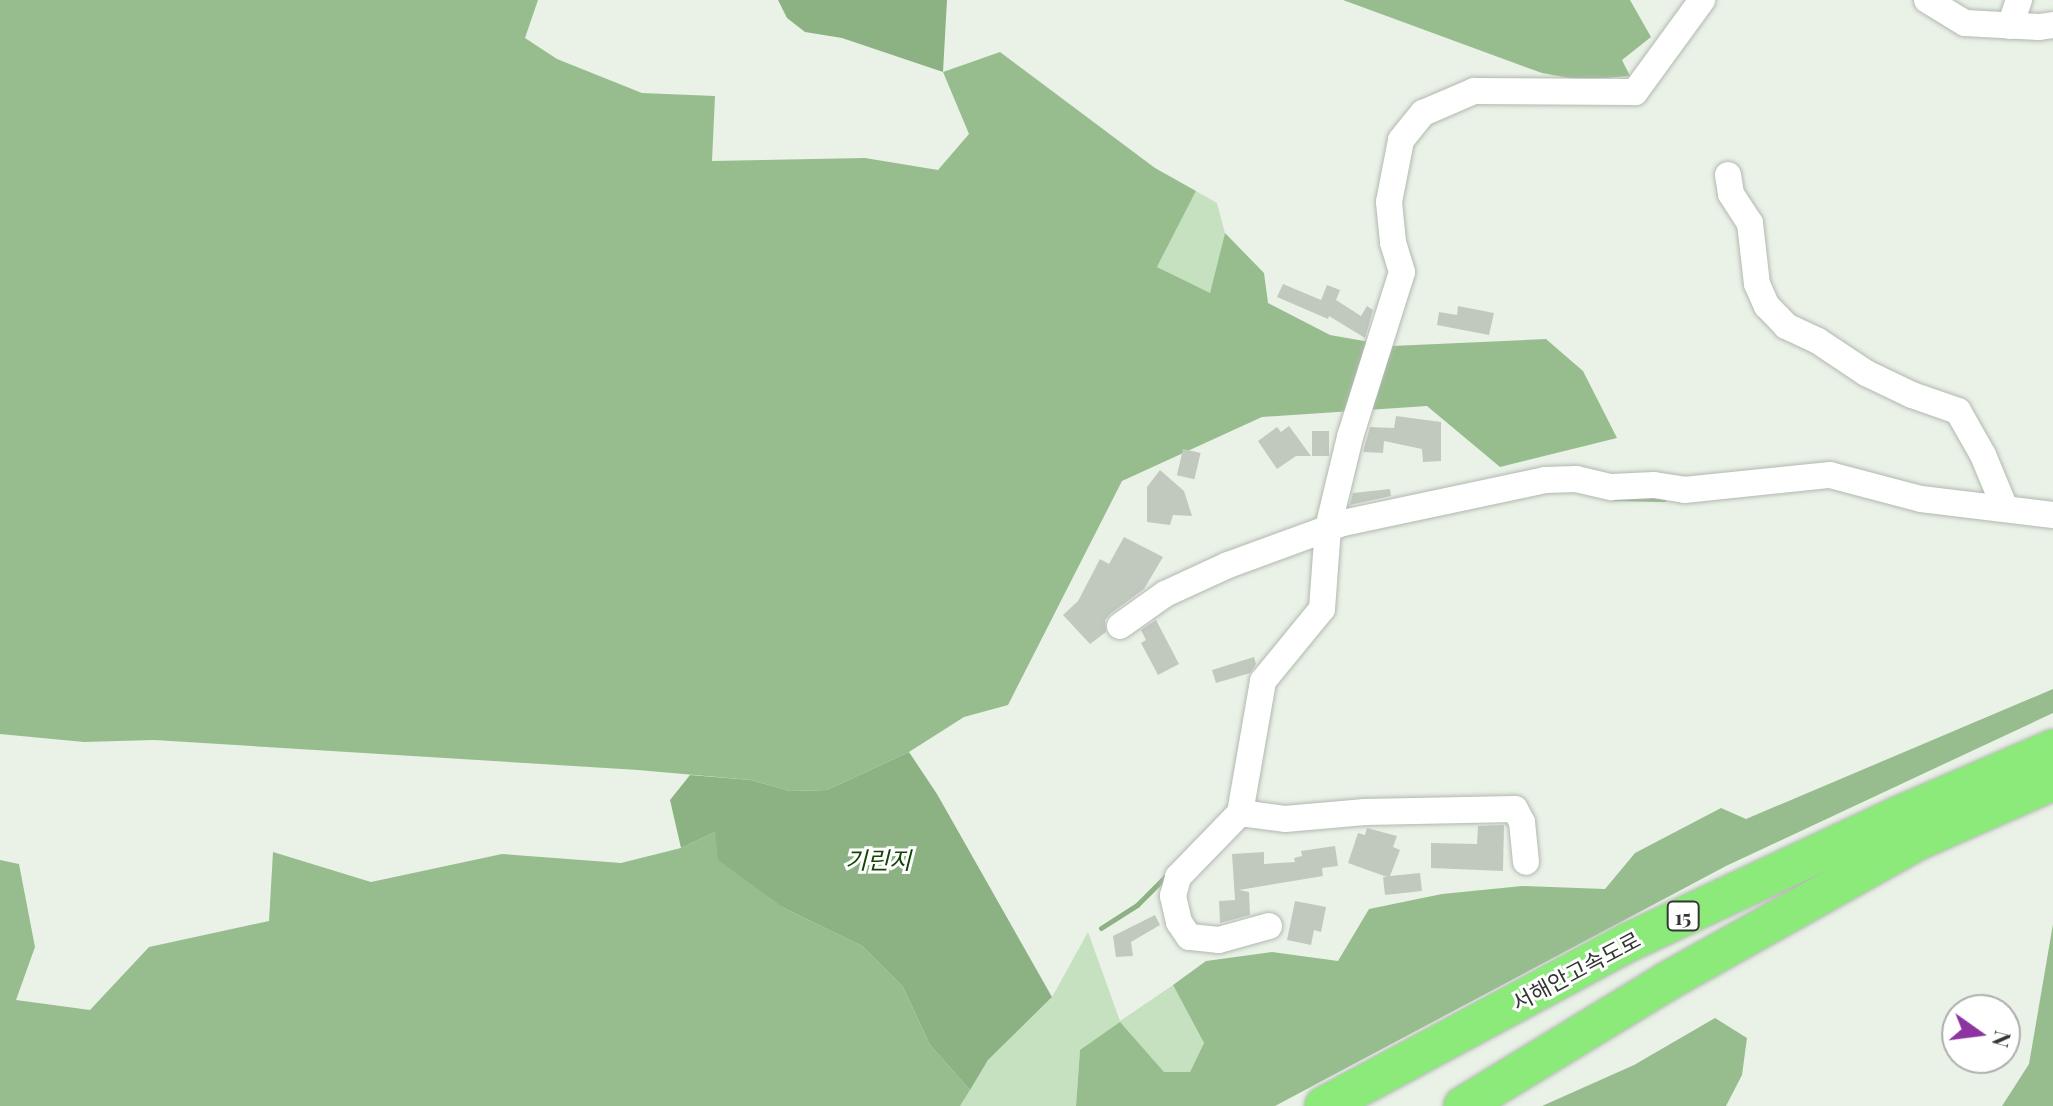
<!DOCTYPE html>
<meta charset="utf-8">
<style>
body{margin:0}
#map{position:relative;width:2053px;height:1106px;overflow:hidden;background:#eaf2e8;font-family:"Playfair Display","Noto Sans KR",serif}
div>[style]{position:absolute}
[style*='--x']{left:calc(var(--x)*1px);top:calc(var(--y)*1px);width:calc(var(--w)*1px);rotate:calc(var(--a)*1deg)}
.green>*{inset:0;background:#c6e1c0}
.forest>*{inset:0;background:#97bd8f}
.water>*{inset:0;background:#8cb284}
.stream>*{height:5px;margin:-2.5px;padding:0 2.5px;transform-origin:2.5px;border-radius:2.5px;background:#8cb284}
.building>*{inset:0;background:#c1c9bf;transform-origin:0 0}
.roads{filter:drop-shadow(0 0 2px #b1b9af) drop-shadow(0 0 2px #b1b9af)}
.minor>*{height:26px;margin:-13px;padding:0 13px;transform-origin:13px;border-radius:13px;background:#fff}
.highway>*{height:38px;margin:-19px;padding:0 19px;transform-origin:19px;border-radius:19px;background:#8bea79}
span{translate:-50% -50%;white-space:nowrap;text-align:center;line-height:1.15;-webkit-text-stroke:6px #fff;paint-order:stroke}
.shield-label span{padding:2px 6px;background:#fff;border:2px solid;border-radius:6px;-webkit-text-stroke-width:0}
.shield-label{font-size:20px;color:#333632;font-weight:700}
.street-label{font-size:22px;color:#333632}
.water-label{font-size:24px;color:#114504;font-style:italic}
.north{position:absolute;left:1941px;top:994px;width:80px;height:80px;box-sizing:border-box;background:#fff;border:2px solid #adafad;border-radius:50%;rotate:104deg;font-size:22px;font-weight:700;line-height:32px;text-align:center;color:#333632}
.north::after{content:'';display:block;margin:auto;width:28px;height:36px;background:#8e34a0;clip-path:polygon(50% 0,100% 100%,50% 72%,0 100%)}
</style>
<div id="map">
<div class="green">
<div style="clip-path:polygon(1196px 191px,1217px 203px,1225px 233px,1210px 294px,1157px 267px)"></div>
<div style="clip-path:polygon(1088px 932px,1120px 1021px,1173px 985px,1204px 1043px,1190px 1072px,1164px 1072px,1080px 1050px,1076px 1106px,960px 1106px,988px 1060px,1052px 997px)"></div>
</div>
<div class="forest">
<div style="clip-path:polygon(0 0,538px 0,525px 38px,557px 59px,642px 93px,715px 96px,712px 161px,865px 158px,938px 170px,969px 134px,943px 72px,1000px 52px,1155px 168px,1196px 191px,1157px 267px,1210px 293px,1225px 233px,1264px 273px,1268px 303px,1330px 335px,1392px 346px,1546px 339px,1583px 371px,1617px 438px,1500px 467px,1427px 406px,1262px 417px,1122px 481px,1008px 705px,964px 717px,909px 752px,827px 790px,790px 791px,751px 780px,638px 770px,154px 740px,84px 742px,0 734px)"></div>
<div style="clip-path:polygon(1343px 0,1630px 0,1651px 37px,1622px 60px,1630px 76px,1580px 80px,1542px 73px)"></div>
<div style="clip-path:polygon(2053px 689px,2053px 713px,1726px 866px,1275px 1106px,1076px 1106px,1080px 1050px,1120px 1022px,1164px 1072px,1190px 1072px,1204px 1043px,1173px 985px,1206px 961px,1272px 952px,1338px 961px,1369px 909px,1442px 894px,1522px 886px,1605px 889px,1635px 853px,1721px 808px,1746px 819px)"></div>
<div style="clip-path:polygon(715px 832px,784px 908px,862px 946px,903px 987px,930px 1045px,970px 1090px,960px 1106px,0 1106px,0 860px,19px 864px,35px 947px,16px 1000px,90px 1010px,149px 947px,269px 921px,273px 852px,371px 882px,502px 854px,621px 863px,681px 848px)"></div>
<div style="clip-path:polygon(2053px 924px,2053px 1106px,2002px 1106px,2029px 1064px)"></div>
<div style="clip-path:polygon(1715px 1018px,1747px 1038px,1742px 1075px,1726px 1106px,1542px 1106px,1634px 1065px)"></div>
</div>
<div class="water">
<div style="clip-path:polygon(778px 0,947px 0,943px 72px,842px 38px,805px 32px,787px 18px)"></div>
<div style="clip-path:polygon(909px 752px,937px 794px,1052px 997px,988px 1060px,970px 1090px,930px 1045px,903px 987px,862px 946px,784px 908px,718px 860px,715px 832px,681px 848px,670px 800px,690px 775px,751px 780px,790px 791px,827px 790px)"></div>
</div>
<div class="stream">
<div style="--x:1614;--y:498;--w:50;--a:1.1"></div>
<div style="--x:1101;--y:928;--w:43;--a:-32.6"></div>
<div style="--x:1137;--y:905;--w:44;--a:-45"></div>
</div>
<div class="building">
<div style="clip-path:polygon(1283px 284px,1321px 300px,1327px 285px,1340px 290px,1336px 300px,1361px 316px,1367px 306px,1373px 310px,1365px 338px,1329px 316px,1328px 319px,1277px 297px)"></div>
<div style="clip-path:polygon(1458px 306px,1494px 313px,1489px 335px,1437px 325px,1439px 312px,1457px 315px)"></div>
<div style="clip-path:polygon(1396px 416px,1441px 422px,1441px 461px,1423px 462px,1422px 449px,1384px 441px,1383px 453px,1363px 452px,1370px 427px,1394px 428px)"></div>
<div style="clip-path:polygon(1289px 426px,1311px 456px,1296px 456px,1277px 469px,1258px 441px,1277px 427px,1281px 432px)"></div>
<div style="left:1312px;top:431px;width:17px;height:25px"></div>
<div style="left:1183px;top:449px;width:18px;height:27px;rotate:13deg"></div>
<div style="clip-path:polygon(1160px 470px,1184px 491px,1192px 516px,1173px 515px,1170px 525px,1147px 522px,1147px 487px)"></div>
<div style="clip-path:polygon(1390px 489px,1391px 496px,1350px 505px,1353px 493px)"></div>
<div style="clip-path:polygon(1124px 537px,1163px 557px,1144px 589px,1110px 614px,1105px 620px,1106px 632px,1090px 644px,1063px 615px,1078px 601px,1100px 559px,1109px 564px)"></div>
<div style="clip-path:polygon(1156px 620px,1179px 664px,1158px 675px,1141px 643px,1146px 640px,1141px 630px)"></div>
<div style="clip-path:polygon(1254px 657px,1256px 664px,1250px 673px,1216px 683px,1212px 670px)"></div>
<div style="clip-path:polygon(1504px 825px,1503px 871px,1431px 868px,1431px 843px,1477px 844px,1478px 826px)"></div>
<div style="clip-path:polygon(1367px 828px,1397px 836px,1393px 847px,1400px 850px,1390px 876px,1420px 873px,1422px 891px,1385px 895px,1383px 877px,1387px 877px,1348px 863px,1358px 833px,1365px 835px)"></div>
<div style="clip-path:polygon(1335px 846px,1338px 866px,1322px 868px,1323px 876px,1239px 890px,1249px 892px,1250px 915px,1220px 923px,1219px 901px,1235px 900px,1232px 854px,1264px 852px,1264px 864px,1295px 862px,1294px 858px,1302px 856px,1301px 851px)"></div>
<div style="clip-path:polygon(1295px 901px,1326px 907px,1321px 932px,1314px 930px,1311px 945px,1287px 940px)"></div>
<div style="clip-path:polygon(1155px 915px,1160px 925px,1131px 942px,1133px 956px,1116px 957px,1113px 936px)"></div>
</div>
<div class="roads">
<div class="minor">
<div style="--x:1927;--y:0;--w:44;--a:31.2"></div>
<div style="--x:1965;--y:23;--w:74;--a:3.1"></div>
<div style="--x:2039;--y:27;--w:14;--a:-8"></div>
<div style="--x:2010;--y:26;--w:28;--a:-71"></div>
<div style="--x:1728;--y:175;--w:19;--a:81"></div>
<div style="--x:1731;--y:194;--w:35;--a:57"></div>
<div style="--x:1750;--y:223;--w:61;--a:83.5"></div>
<div style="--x:1757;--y:284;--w:24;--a:66"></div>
<div style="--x:1767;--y:306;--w:28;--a:46"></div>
<div style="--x:1786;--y:326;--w:35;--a:25"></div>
<div style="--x:1818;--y:341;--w:58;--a:33.7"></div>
<div style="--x:1866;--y:373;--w:51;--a:25.6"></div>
<div style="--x:1912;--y:395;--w:49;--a:19.2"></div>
<div style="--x:1958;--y:411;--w:51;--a:60.4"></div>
<div style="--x:1983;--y:455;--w:57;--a:67.5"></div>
<div style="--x:1120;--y:626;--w:55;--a:-35.4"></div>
<div style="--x:1165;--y:594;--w:69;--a:-24.7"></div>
<div style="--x:1228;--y:565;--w:122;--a:-20.1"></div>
<div style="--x:1343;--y:523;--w:207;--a:-12"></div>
<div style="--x:1545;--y:480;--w:31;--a:-2"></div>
<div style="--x:1576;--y:479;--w:37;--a:13"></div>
<div style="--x:1612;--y:487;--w:42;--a:-2.7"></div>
<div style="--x:1654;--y:485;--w:30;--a:9"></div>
<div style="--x:1684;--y:490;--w:147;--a:-5.9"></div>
<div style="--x:1830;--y:475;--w:94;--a:14.8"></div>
<div style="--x:1921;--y:499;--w:133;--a:6.9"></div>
<div style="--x:1240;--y:813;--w:45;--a:7.6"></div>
<div style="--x:1285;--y:819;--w:80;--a:-5"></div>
<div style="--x:1365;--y:812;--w:150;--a:-1.1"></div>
<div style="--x:1515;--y:809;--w:15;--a:62"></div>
<div style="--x:1522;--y:822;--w:40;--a:84.3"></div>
<div style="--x:1269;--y:926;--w:52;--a:164.4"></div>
<div style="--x:1219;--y:940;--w:30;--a:-174"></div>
<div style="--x:1189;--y:937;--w:18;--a:-124"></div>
<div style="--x:1179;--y:922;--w:27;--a:-103"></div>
<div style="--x:1173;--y:896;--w:20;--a:-75"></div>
<div style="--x:1178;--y:877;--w:89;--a:-45.9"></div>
<div style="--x:1240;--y:813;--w:134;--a:-80.1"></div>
<div style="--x:1263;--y:681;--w:93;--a:-50.7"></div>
<div style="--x:1322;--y:609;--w:81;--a:-85.8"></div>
<div style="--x:1328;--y:528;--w:94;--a:-76.4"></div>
<div style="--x:1350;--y:437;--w:173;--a:-72.5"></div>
<div style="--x:1402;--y:272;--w:31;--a:-107"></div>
<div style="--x:1393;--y:242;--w:40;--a:-95.7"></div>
<div style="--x:1389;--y:202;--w:63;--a:-79"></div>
<div style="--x:1401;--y:140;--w:35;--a:-51"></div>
<div style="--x:1423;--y:113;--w:56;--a:-23.3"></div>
<div style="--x:1474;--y:91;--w:161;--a:0.4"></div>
<div style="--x:1635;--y:92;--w:114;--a:-53.9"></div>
</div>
<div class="highway">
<div style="--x:1324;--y:1106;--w:346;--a:-28.3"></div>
<div style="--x:1629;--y:942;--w:297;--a:-25.1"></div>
<div style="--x:1898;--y:816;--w:169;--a:-23.4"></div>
<div style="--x:1463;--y:1106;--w:238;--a:-31.4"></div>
<div style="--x:1666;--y:982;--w:286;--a:-29.3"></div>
<div style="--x:1915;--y:842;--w:151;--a:-23.8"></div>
</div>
</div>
<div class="shield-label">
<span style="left:1683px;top:916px">15</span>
</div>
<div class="street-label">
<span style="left:1576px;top:971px;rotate:-28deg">서해안고속도로</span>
</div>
<div class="water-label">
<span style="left:878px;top:860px">기린지</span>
</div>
<div class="north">N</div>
</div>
